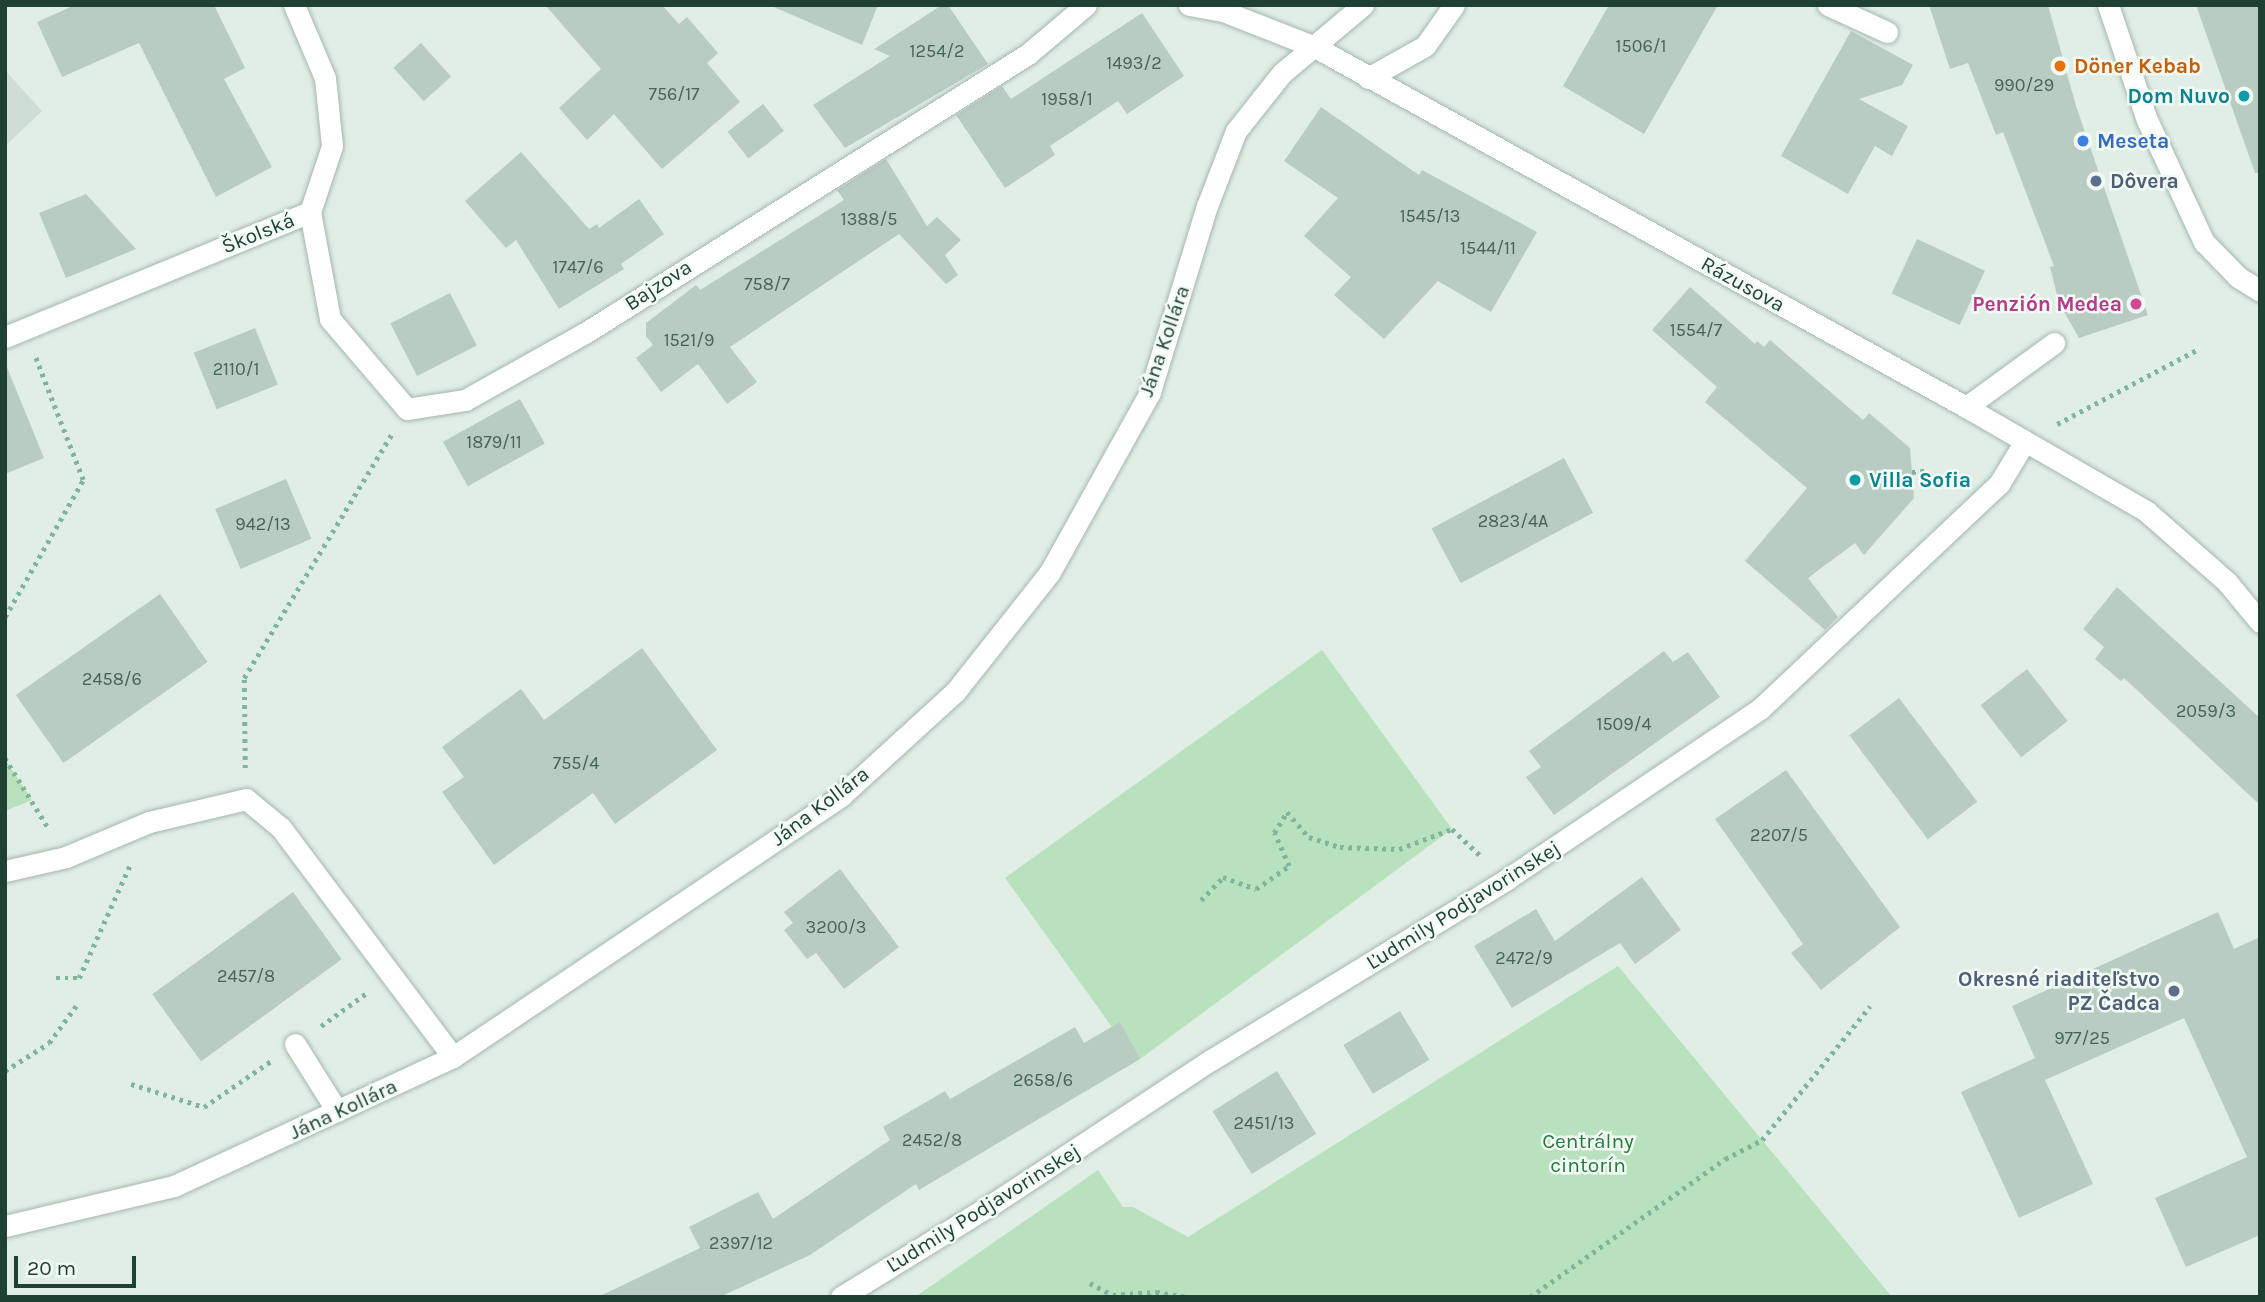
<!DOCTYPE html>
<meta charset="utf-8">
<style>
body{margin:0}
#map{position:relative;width:2265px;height:1302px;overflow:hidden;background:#e1eee6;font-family:Karla,sans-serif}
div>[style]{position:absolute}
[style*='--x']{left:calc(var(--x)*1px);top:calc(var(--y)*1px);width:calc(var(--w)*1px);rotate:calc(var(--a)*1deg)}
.built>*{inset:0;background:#cfded5}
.green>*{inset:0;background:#b8e1bd}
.building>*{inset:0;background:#b9ccc1;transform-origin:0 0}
.path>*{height:4.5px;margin-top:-2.25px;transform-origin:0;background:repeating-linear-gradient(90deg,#7eb59b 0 3.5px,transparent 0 8.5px)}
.roads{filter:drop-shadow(0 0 2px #a3b7ad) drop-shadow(0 0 2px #a3b7ad)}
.lane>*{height:21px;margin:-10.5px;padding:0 10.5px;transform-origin:10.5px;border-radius:10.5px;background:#fff}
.street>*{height:21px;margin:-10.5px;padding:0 10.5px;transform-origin:10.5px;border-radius:10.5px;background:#fff}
.secondary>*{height:21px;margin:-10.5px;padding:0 10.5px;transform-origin:10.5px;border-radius:10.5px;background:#fff}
.dots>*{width:19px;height:19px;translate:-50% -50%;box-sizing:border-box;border:4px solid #f2faf5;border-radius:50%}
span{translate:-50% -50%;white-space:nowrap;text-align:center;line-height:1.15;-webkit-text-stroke:5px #f2faf5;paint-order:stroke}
.number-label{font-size:18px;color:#466456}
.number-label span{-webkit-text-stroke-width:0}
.food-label{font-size:21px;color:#c56008;font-weight:700}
.left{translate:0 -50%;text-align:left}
.culture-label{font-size:21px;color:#0d838f;font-weight:700}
.right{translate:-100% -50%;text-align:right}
.shop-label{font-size:21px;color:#366cbe;font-weight:700}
.service-label{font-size:21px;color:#4e5e75;font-weight:700}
.street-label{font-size:21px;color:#1f4133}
.hotel-label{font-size:21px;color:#b23c85;font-weight:700}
.park-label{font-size:21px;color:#247c39}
.frame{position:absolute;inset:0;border:7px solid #1f4133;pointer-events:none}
.scale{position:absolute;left:14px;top:1256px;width:122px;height:32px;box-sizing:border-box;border:4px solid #1f4133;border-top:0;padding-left:9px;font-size:21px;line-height:24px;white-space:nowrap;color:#1f4133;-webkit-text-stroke:5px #f2faf5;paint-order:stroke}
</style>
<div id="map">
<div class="built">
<div style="clip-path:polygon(5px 70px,42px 111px,5px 146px)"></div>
</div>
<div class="green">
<div style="clip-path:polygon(1322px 650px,1452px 829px,1140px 1059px,1112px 1027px,1005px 878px)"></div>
<div style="clip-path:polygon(5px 759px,32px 800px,5px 811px)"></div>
<div style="clip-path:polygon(1618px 966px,1892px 1297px,915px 1297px,1098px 1170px,1123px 1207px,1133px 1207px,1188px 1237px)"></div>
</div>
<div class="building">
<div style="clip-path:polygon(75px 5px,214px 5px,245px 68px,224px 79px,272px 167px,216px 197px,139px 43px,62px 77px,37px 22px)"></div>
<div style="clip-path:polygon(545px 5px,662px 5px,679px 24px,687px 17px,718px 53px,707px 63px,740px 102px,662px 169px,614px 114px,587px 140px,559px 108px,601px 69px)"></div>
<div style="clip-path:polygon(769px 5px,878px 5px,862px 45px)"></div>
<div style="clip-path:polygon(942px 5px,948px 5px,988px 64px,845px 148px,813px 105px,890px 56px,874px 49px)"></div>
<div style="clip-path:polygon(1609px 5px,1718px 5px,1644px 134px,1563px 86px)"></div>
<div style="clip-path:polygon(1929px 5px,2048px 5px,2076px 106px,2148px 315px,2079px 338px,2059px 303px,2050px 267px,2054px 266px,2003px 132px,1996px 135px,1968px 63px,1950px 69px)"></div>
<div style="clip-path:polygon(2196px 5px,2260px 5px,2260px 173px,2255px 173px)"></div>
<div style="clip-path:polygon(1142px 13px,1184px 76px,1127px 114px,1118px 101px,1050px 146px,1055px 155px,1005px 188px,956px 115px,1002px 86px,1011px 99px)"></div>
<div style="clip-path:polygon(1851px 31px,1913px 65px,1902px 85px,1859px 99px,1908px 126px,1892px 156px,1875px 146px,1848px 194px,1781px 156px)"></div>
<div style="left:421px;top:43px;width:45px;height:37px;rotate:48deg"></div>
<div style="left:763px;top:104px;width:34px;height:45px;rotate:52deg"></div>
<div style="clip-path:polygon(1321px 107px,1419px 175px,1422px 170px,1537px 232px,1491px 312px,1438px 281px,1384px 339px,1334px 295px,1351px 277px,1304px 236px,1338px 198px,1284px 161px)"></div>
<div style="clip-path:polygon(521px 152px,589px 229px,597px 224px,599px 228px,639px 199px,664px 234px,621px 264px,624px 269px,559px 309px,516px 240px,506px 248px,465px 201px)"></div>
<div style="clip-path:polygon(886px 159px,927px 226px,937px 217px,961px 240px,945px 255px,958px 275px,946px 284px,899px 234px,730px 347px,757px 382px,727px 404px,698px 364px,661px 392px,636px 358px,653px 345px,646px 336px,646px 323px,696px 285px,700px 290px,844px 200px,837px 190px)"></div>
<div style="clip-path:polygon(86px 194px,136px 249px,66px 278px,39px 213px)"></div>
<div style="left:1917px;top:239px;width:75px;height:60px;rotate:25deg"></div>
<div style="clip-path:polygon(1690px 287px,1755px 344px,1757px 341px,1764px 347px,1770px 340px,1863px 420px,1869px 413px,1910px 448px,1914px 498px,1864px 555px,1855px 543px,1808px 578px,1838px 617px,1825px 630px,1745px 561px,1807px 488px,1705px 402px,1717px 387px,1652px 330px)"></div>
<div style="left:450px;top:293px;width:59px;height:67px;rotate:63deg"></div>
<div style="left:255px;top:328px;width:61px;height:66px;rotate:68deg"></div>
<div style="clip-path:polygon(6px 365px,44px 458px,5px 474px,5px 366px)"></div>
<div style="left:520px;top:399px;width:51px;height:88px;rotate:61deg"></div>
<div style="left:1564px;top:458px;width:62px;height:150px;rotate:62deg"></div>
<div style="left:286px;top:479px;width:65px;height:77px;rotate:67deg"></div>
<div style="clip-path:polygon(2117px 587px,2260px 718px,2260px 805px,2124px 678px,2121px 681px,2095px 659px,2104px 647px,2083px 629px)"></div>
<div style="left:160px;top:594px;width:83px;height:176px;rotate:55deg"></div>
<div style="clip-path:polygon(642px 648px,717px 750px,615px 824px,593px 793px,494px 865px,442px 792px,464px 777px,442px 747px,521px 689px,544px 720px)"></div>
<div style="clip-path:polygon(1664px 651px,1673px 662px,1688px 652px,1720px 697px,1554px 815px,1526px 777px,1541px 767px,1529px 751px)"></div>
<div style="left:2027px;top:669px;width:66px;height:59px;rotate:52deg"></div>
<div style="left:1899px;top:698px;width:130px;height:62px;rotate:53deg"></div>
<div style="clip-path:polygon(1786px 770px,1900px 927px,1821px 990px,1791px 953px,1803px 944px,1715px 819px)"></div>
<div style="clip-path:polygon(840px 869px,899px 947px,844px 989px,816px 953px,807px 959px,784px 930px,793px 923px,784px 912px)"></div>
<div style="clip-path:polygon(1642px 877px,1681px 930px,1635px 964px,1620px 943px,1512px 1008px,1474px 946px,1536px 909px,1555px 941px)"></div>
<div style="left:293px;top:892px;width:83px;height:174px;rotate:54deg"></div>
<div style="clip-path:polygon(2218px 912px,2234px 949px,2260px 937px,2260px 1235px,2186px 1267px,2155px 1198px,2247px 1157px,2184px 1018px,2045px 1080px,2093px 1184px,2019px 1218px,1961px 1092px,2035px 1058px,2012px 1006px)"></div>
<div style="left:1400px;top:1011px;width:57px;height:66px;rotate:59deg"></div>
<div style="clip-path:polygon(1120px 1022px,1140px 1059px,919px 1190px,916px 1184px,810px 1255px,720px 1297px,598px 1297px,700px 1248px,689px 1227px,758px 1192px,773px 1219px,890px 1140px,883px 1127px,945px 1091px,950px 1099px,1075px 1027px,1084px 1043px)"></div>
<div style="left:1277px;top:1071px;width:74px;height:76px;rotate:58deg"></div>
</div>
<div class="path">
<div style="--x:2057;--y:424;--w:158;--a:-27.9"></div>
<div style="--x:1912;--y:472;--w:13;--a:-4"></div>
<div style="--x:5;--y:617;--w:158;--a:-60.3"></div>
<div style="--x:83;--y:480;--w:133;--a:-111.2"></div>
<div style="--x:5;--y:758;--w:84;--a:58.2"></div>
<div style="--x:245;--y:768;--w:90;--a:-90.6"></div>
<div style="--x:244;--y:678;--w:285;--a:-58.8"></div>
<div style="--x:1201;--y:900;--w:32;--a:-46"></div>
<div style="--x:1223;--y:877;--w:35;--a:20"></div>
<div style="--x:1256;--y:889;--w:40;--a:-34.9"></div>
<div style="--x:1289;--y:866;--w:36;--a:-114"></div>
<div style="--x:1274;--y:833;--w:25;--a:-58"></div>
<div style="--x:1287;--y:812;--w:33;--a:49"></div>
<div style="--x:1309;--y:837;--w:33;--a:18"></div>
<div style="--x:1340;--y:847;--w:59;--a:1.9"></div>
<div style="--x:1399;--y:849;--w:57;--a:-20.7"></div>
<div style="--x:1452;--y:829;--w:42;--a:43.1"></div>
<div style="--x:56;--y:978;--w:23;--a:0"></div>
<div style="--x:79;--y:978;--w:124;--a:-65.7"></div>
<div style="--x:321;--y:1026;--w:58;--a:-35.9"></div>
<div style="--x:5;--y:1071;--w:52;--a:-32.5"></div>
<div style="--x:49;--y:1043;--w:46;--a:-53.9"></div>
<div style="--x:131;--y:1084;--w:77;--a:17.5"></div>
<div style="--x:204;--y:1107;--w:81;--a:-34.5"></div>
<div style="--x:1090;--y:1283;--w:26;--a:28"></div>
<div style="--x:1113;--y:1295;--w:43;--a:-4"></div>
<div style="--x:1156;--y:1292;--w:31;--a:9"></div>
<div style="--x:1530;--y:1297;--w:239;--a:-35.3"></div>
<div style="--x:1725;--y:1159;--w:42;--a:-27.2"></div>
<div style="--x:1762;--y:1140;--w:172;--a:-51.1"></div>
</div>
<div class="roads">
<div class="lane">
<div style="--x:1828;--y:5;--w:65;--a:24.6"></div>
<div style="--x:1368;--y:78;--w:65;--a:-29.3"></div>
<div style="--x:1425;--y:46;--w:50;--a:-54.7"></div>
<div style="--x:1966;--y:407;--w:109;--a:-36"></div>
<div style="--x:295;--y:1044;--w:79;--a:57.9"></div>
</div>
<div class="street">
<div style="--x:294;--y:5;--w:79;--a:67"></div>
<div style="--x:325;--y:78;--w:68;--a:84.1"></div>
<div style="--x:332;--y:146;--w:70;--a:108.4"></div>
<div style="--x:310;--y:212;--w:109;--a:79.4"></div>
<div style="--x:330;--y:319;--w:118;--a:49.5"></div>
<div style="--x:407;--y:409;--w:59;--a:-8.8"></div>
<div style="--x:465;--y:400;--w:137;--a:-29.2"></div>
<div style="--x:585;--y:333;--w:524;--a:-32.2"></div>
<div style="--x:1028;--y:54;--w:76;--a:-40.2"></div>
<div style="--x:1189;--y:5;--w:35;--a:10"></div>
<div style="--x:1223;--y:11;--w:99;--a:21.4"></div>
<div style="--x:1315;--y:47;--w:744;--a:28.94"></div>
<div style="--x:1966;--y:407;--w:208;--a:30"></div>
<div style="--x:2146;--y:511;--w:108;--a:41.2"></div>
<div style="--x:2227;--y:582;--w:52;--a:50.5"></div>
<div style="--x:5;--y:337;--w:330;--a:-22.3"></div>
<div style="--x:5;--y:871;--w:63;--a:-12.9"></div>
<div style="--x:66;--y:857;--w:90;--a:-22.9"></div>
<div style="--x:149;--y:822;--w:100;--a:-13.3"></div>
<div style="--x:246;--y:799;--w:45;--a:39.6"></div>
<div style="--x:281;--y:828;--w:286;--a:53.1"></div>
<div style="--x:5;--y:1226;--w:174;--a:-13.3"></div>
<div style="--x:174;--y:1186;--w:307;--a:-24.8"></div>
<div style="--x:453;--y:1057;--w:468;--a:-33.9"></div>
<div style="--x:841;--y:796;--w:154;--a:-42.4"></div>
<div style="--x:955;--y:692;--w:153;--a:-51.6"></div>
<div style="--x:1050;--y:572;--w:206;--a:-60.9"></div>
<div style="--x:1150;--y:392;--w:195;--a:-73"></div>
<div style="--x:1207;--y:206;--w:80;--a:-68.9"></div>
<div style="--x:1236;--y:131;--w:74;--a:-51.6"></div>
<div style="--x:1282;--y:73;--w:106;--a:-40"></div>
<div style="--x:841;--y:1297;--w:180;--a:-31.6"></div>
<div style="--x:994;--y:1203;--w:260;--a:-33.4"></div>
<div style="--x:1211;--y:1060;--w:347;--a:-31.4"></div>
<div style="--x:1507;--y:879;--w:305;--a:-33.9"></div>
<div style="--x:1760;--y:709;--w:328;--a:-43.3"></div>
<div style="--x:1999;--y:484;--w:50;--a:-58.8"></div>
</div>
<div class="secondary">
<div style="--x:2108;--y:5;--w:121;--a:71.3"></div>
<div style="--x:2147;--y:120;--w:135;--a:65"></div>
<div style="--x:2204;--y:242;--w:49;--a:45.8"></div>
<div style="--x:2238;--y:277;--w:26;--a:32"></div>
</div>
</div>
<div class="dots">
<div style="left:2060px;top:66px;background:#e8710a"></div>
<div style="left:2244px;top:96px;background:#0f9aa8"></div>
<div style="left:2083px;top:141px;background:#3f7fe0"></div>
<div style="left:2096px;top:181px;background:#5c6f8a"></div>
<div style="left:2136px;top:304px;background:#d1479c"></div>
<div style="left:1855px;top:480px;background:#0f9aa8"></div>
<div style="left:2174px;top:991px;background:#5c6f8a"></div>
</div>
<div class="number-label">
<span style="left:1641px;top:46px">1506/1</span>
<span style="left:937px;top:51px">1254/2</span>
<span style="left:1134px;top:63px">1493/2</span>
<span style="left:2024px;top:85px">990/29</span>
<span style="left:674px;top:94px">756/17</span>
<span style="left:1067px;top:99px">1958/1</span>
<span style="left:1430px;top:216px">1545/13</span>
<span style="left:869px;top:219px">1388/5</span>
<span style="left:1488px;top:248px">1544/11</span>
<span style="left:578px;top:267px">1747/6</span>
<span style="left:767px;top:284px">758/7</span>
<span style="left:1696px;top:330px">1554/7</span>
<span style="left:689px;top:340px">1521/9</span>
<span style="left:236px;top:369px">2110/1</span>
<span style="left:494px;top:442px">1879/11</span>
<span style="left:1513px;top:521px">2823/4A</span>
<span style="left:263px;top:524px">942/13</span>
<span style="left:112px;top:679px">2458/6</span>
<span style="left:2206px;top:711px">2059/3</span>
<span style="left:1624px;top:724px">1509/4</span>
<span style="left:576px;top:763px">755/4</span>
<span style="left:1779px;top:835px">2207/5</span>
<span style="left:836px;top:927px">3200/3</span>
<span style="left:1524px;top:958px">2472/9</span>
<span style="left:246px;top:976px">2457/8</span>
<span style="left:2082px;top:1038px">977/25</span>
<span style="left:1043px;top:1080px">2658/6</span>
<span style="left:1264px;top:1123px">2451/13</span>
<span style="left:932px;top:1140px">2452/8</span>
<span style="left:741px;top:1243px">2397/12</span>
</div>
<div class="food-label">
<span class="left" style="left:2074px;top:66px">Döner Kebab</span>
</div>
<div class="culture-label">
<span class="right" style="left:2230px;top:96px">Dom Nuvo</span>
<span class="left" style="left:1869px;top:480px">Villa Sofia</span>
</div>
<div class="shop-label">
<span class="left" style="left:2097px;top:141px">Meseta</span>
</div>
<div class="service-label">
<span class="left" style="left:2110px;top:181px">Dôvera</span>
<span class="right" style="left:2160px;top:991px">Okresné riaditeľstvo<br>PZ Čadca</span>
</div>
<div class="street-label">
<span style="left:258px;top:233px;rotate:-22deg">Školská</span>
<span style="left:1743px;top:284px;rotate:29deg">Rázusova</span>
<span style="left:658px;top:285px;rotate:-33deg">Bajzova</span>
<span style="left:1164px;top:341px;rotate:-71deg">Jána Kollára</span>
<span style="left:820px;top:806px;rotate:-37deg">Jána Kollára</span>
<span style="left:1463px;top:905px;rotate:-32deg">Ľudmily Podjavorinskej</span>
<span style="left:343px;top:1109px;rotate:-25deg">Jána Kollára</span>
<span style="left:983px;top:1208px;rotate:-32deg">Ľudmily Podjavorinskej</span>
</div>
<div class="hotel-label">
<span class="right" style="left:2122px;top:304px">Penzión Medea</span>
</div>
<div class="park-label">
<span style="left:1588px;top:1153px">Centrálny<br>cintorín</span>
</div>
<div class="frame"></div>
<div class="scale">20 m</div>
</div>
